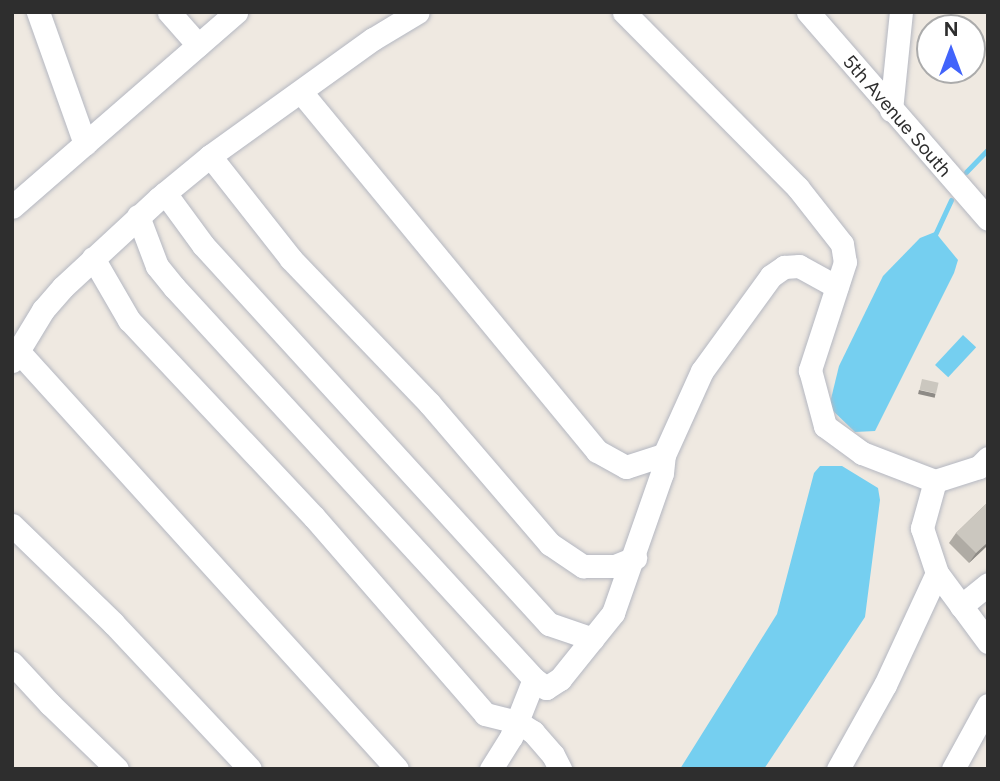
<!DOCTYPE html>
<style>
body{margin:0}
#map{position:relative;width:1000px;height:781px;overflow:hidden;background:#efe9e1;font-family:Figtree,sans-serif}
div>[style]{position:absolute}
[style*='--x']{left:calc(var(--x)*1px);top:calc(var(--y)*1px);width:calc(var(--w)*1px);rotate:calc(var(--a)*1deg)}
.water>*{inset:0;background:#75cff0;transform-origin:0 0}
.stream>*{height:5px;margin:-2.5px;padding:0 2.5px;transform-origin:2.5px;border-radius:2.5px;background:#75cff0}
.roads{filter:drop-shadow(0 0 2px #b4b7c1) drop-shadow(0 0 2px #b4b7c1)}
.minor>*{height:23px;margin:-11.5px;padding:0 11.5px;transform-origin:11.5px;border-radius:11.5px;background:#fff}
.wall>*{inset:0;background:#afaba4}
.shaded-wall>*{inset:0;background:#8e8b86;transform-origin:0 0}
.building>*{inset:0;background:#cbc7bf;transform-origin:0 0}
span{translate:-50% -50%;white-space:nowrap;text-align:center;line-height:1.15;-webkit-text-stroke:5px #fff;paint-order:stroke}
.street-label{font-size:19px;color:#2e2e2e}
.frame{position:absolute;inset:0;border:14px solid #2e2e2e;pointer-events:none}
.north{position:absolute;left:916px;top:14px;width:70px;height:70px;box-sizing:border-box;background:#fff;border:2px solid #ababab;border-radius:50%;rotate:0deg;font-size:19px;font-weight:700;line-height:28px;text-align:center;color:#2e2e2e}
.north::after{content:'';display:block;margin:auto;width:24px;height:32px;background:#4264fb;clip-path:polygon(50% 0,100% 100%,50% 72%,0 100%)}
</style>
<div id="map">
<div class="water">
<div style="clip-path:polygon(935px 232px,958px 260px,954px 273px,875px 431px,855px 432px,829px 407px,839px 366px,883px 276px,920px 238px)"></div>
<div style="left:963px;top:335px;width:18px;height:41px;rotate:43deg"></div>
<div style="clip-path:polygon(820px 466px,842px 466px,878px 488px,880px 500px,865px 617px,764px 769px,680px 769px,777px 614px,814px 473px)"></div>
</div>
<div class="stream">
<div style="--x:966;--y:172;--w:32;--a:-46"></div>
<div style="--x:933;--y:239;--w:43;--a:-65.2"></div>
</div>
<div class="roads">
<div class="minor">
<div style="--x:38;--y:12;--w:140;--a:70.4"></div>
<div style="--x:169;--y:12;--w:44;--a:48.7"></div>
<div style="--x:624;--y:12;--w:247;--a:45.3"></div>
<div style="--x:798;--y:188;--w:71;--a:51.8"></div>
<div style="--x:842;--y:244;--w:18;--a:81"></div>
<div style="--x:845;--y:262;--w:114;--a:108"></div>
<div style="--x:810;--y:370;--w:58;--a:75"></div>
<div style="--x:825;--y:426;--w:46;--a:36.1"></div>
<div style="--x:862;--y:453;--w:78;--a:21"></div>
<div style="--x:808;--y:12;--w:274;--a:49"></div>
<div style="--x:301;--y:92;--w:465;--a:50.5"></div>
<div style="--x:597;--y:451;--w:33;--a:29"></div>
<div style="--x:626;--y:467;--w:40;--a:-18"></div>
<div style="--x:891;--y:110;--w:99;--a:-84.2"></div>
<div style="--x:210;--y:156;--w:131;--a:51.8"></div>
<div style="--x:291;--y:259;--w:199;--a:46.2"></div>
<div style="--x:429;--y:403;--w:186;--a:49.4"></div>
<div style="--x:550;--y:544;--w:40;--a:34"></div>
<div style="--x:583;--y:566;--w:32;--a:0"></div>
<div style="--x:615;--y:566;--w:22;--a:-22"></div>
<div style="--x:165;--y:193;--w:64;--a:53.8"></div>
<div style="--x:203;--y:245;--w:513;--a:47.61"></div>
<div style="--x:549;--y:624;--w:46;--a:18.8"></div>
<div style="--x:12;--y:207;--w:297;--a:-41"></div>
<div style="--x:138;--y:216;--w:53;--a:69.2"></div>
<div style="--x:157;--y:266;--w:27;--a:51"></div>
<div style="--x:174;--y:287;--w:532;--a:47.44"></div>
<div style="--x:93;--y:258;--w:72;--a:59.9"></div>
<div style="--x:129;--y:320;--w:270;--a:46.8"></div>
<div style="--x:314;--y:517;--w:261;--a:49"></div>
<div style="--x:485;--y:714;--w:33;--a:14"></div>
<div style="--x:517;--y:722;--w:19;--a:32"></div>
<div style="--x:533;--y:732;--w:30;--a:49"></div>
<div style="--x:553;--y:755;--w:16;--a:63"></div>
<div style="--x:18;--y:351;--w:564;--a:47.8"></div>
<div style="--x:12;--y:361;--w:60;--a:-58.7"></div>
<div style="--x:43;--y:310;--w:30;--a:-49"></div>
<div style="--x:63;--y:287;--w:131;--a:-42.8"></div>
<div style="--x:159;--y:198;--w:66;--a:-39.5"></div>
<div style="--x:210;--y:156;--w:201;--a:-35.7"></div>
<div style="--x:373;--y:39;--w:52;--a:-31"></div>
<div style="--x:988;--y:458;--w:13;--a:135"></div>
<div style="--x:979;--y:467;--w:46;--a:162.3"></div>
<div style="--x:935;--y:481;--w:49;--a:105.5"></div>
<div style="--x:922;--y:528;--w:47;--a:71.6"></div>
<div style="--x:937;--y:573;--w:86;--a:53.5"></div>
<div style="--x:12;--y:525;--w:141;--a:44.1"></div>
<div style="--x:113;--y:623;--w:200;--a:46.8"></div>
<div style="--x:961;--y:606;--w:35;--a:-39"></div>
<div style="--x:12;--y:663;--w:56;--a:47.2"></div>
<div style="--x:50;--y:704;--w:93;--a:44.1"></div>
<div style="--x:491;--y:769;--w:38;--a:-58"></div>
<div style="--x:511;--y:737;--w:62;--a:-68.4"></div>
<div style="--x:534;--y:679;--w:15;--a:37"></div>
<div style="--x:546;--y:688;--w:17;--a:-33"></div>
<div style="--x:560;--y:679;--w:85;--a:-51.2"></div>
<div style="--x:613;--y:613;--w:148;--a:-70.7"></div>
<div style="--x:662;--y:473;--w:18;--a:-84"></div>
<div style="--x:664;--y:455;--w:92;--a:-65.7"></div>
<div style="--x:702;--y:371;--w:117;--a:-54"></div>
<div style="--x:771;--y:276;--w:16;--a:-35"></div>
<div style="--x:784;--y:267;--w:15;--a:-4"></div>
<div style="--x:799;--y:266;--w:43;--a:28.9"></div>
<div style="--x:838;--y:769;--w:96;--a:-60.8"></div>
<div style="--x:885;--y:685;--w:123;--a:-65.1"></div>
<div style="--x:953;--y:769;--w:73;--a:-61.3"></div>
</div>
</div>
<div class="wall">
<div style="clip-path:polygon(988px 502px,988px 545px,969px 563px,949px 543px,956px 533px)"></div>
</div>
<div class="shaded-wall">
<div style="left:919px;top:390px;width:17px;height:4px;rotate:13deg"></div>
<div style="clip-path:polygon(988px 542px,988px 545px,969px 563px,976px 553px)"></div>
</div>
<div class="building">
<div style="left:922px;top:379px;width:17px;height:11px;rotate:13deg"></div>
<div style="clip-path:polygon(988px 502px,988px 542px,976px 553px,956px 533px)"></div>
</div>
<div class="street-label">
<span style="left:897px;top:116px;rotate:49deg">5th Avenue South</span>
</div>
<div class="frame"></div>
<div class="north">N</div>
</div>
